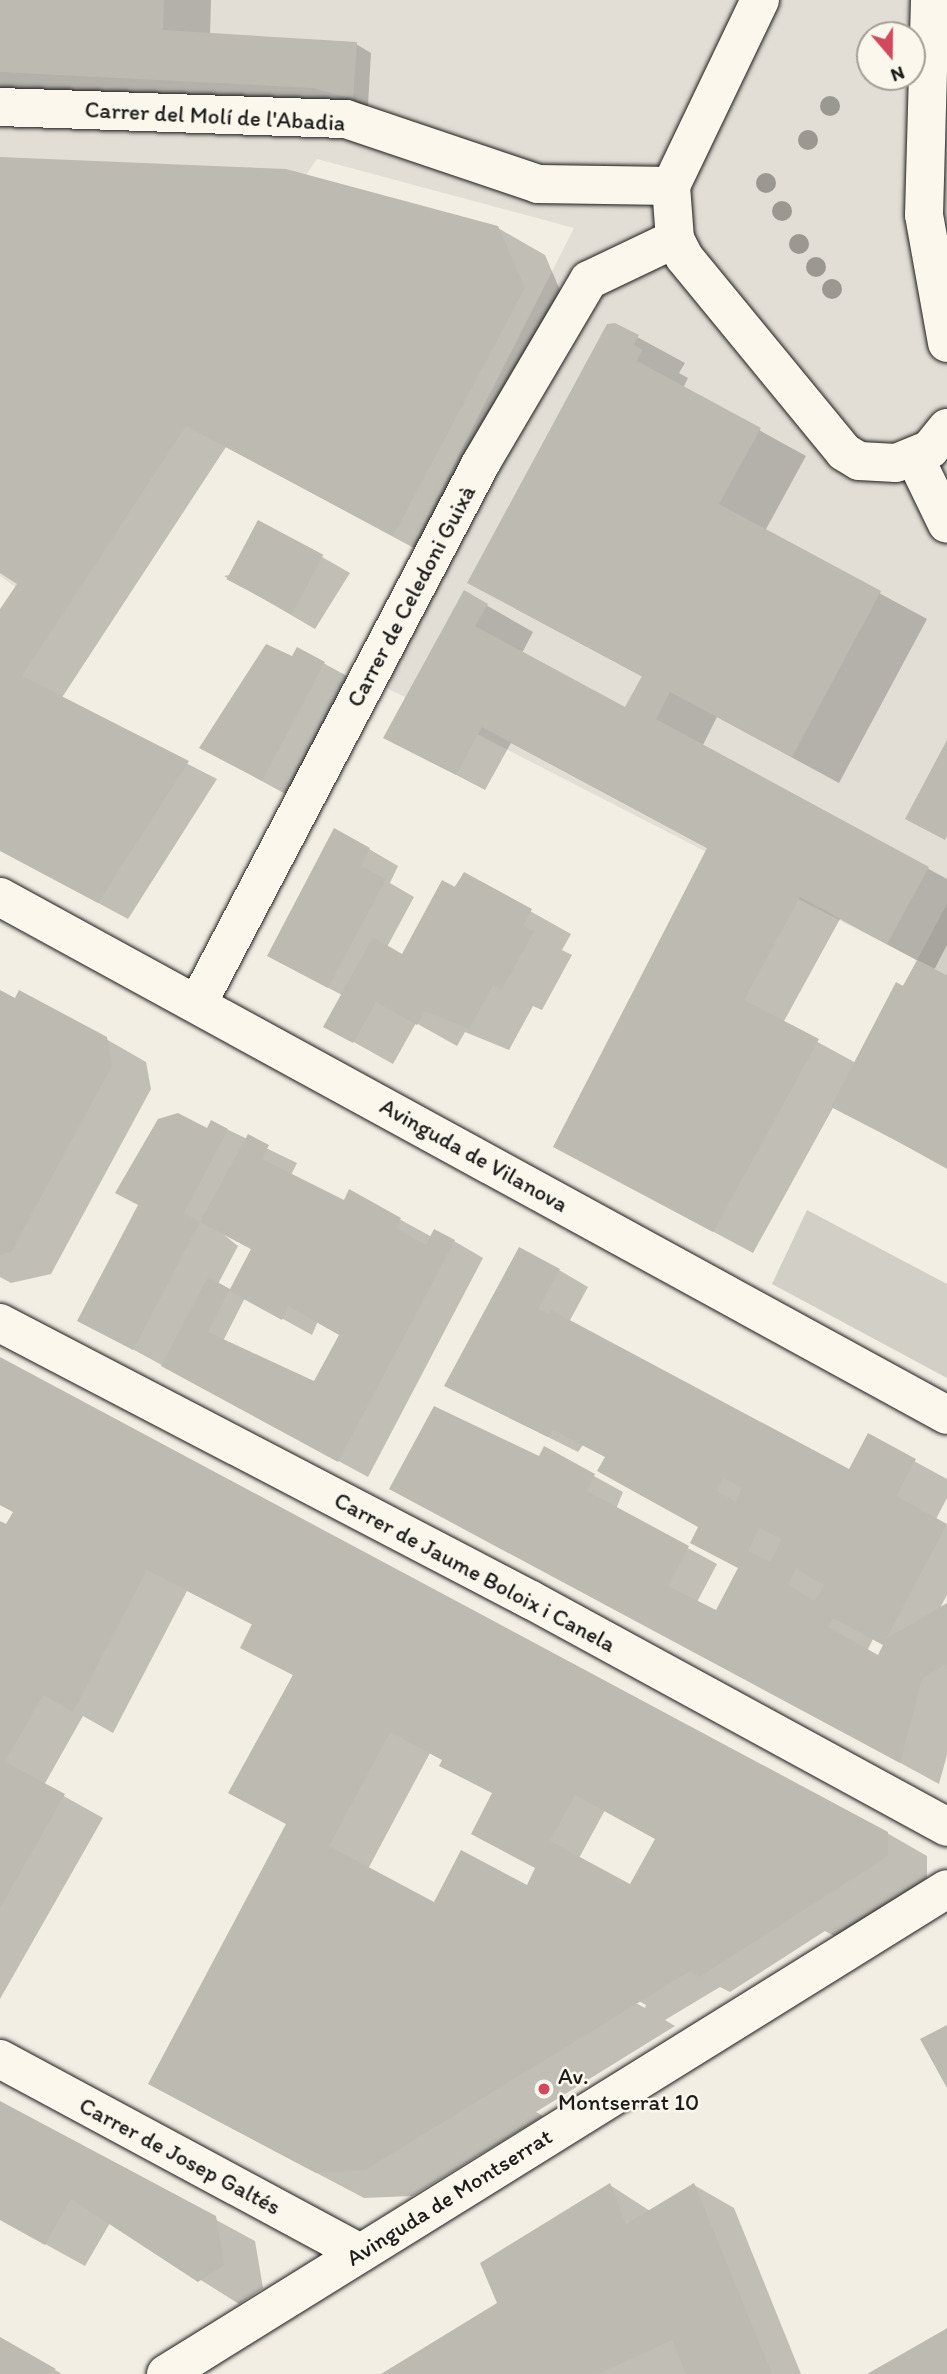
<!DOCTYPE html>
<meta charset="utf-8">
<style>
body{margin:0}
#map{position:relative;width:947px;height:2374px;overflow:hidden;background:#f2eee4;font-family:Itim,sans-serif}
div>[style]{position:absolute}
[style*='--x']{left:calc(var(--x)*1px);top:calc(var(--y)*1px);width:calc(var(--w)*1px);rotate:calc(var(--a)*1deg)}
.built>*{inset:0;background:#e2ded5}
.green>*{inset:0;background:#d2cfc6}
.shadow>*{inset:0;background:#0003;transform-origin:0 0}
.building>*{inset:0;background:#bdbab1;transform-origin:0 0}
.roads{filter:drop-shadow(0 0 2px #1c1c1c) drop-shadow(0 0 2px #1c1c1c)}
.minor>*{height:38px;margin:-19px;padding:0 19px;transform-origin:19px;border-radius:19px;background:#fbf7ec}
.trees>*{width:20px;height:20px;margin:-10px;border-radius:50%;background:#9b9892}
.dots>*{width:19px;height:19px;translate:-50% -50%;box-sizing:border-box;border:4px solid #fbf7ec;border-radius:50%}
span{translate:-50% -50%;white-space:nowrap;text-align:center;line-height:1.15;-webkit-text-stroke:5px #fbf7ec;paint-order:stroke}
.street-label{font-size:23px;color:#1c1c1c}
.poi-label{font-size:23px;color:#1c1c1c}
.left{translate:0 -50%;text-align:left}
.north{position:absolute;left:856px;top:21px;width:70px;height:70px;box-sizing:border-box;background:#fbf7ec;border:2px solid #a29f99;border-radius:50%;rotate:160deg;font-size:19px;font-weight:700;line-height:28px;text-align:center;color:#1c1c1c}
.north::after{content:'';display:block;margin:auto;width:24px;height:32px;background:#d1495b;clip-path:polygon(50% 0,100% 100%,50% 72%,0 100%)}
</style>
<div id="map">
<div class="built">
<div style="clip-path:polygon(evenodd,0 0,947px 0,947px 915px,917px 960px,350px 669px,574px 228px,317px 159px,17px 588px,0 576px,0 0,870px 35px,912px 35px,912px 77px,870px 77px,870px 35px)"></div>
</div>
<div class="green">
<div style="clip-path:polygon(947px 904px,947px 975px,917px 960px)"></div>
<div style="clip-path:polygon(807px 1210px,947px 1284px,947px 1378px,772px 1284px)"></div>
</div>
<div class="shadow">
<div style="clip-path:polygon(0 0,211px 0,210px 35px,356px 44px,371px 53px,368px 106px,0 97px)"></div>
<div style="clip-path:polygon(0 159px,498px 228px,545px 255px,571px 316px,440px 562px,226px 447px,61px 699px,217px 779px,128px 919px,0 850px,0 613px,20px 583px,0 571px)"></div>
<div style="clip-path:polygon(evenodd,615px 325px,685px 363px,679px 373px,688px 378px,683px 388px,806px 456px,765px 531px,927px 619px,839px 783px,717px 717px,703px 745px,947px 879px,947px 945px,934px 970px,947px 977px,947px 1169px,834px 1106px,753px 1253px,556px 1147px,709px 849px,511px 743px,485px 790px,386px 738px,465px 593px,533px 632px,522px 653px,626px 709px,643px 677px,516px 609px,615px 325px,840px 919px,918px 961px,856px 1063px,783px 1023px,840px 919px)"></div>
<div style="clip-path:polygon(322px 557px,350px 573px,315px 629px,224px 576px)"></div>
<div style="left:298px;top:649px;width:63px;height:133px;rotate:29deg"></div>
<div style="clip-path:polygon(369px 849px,398px 866px,390px 883px,414px 897px,387px 947px,403px 956px,464px 874px,571px 934px,562px 950px,572px 955px,542px 1010px,533px 1006px,509px 1050px,465px 1032px,457px 1046px,416px 1023px,393px 1064px,325px 1026px,342px 995px,298px 972px)"></div>
<div style="clip-path:polygon(0 992px,106px 1039px,146px 1062px,151px 1089px,51px 1274px,11px 1283px,0 1277px)"></div>
<div style="clip-path:polygon(evenodd,212px 1122px,297px 1163px,291px 1175px,344px 1203px,350px 1192px,432px 1237px,454px 1241px,483px 1258px,368px 1477px,79px 1320px,212px 1122px,223px 1234px,253px 1250px,231px 1292px,218px 1284px,238px 1246px,223px 1234px,212px 1122px,245px 1298px,312px 1335px,318px 1321px,341px 1334px,315px 1383px,223px 1341px,245px 1298px)"></div>
<div style="clip-path:polygon(evenodd,559px 1270px,588px 1287px,569px 1322px,849px 1472px,868px 1436px,947px 1479px,947px 1498px,936px 1519px,947px 1525px,947px 1595px,939px 1610px,947px 1605px,947px 1755px,939px 1784px,712px 1660px,540px 1459px,545px 1449px,623px 1492px,616px 1509px,717px 1564px,697px 1602px,717px 1613px,740px 1569px,700px 1527px,606px 1457px,583px 1445px,578px 1452px,446px 1386px,559px 1270px,873px 1639px,884px 1645px,878px 1657px,867px 1651px,873px 1639px)"></div>
<div style="clip-path:polygon(evenodd,0 1359px,887px 1833px,927px 1856px,927px 1878px,836px 1937px,825px 1931px,730px 1992px,720px 1987px,665px 2020px,675px 2026px,536px 2112px,543px 2116px,412px 2196px,364px 2198px,197px 2110px,288px 1825px,230px 1793px,293px 1675px,242px 1647px,253px 1625px,187px 1591px,113px 1733px,83px 1716px,44px 1785px,103px 1818px,0 1999px,0 1523px,6px 1526px,14px 1512px,0 1505px,0 1359px,430px 1753px,444px 1761px,442px 1766px,494px 1794px,537px 1869px,528px 1887px,434px 1905px,368px 1869px,430px 1753px,0 1359px,605px 1810px,657px 1839px,631px 1886px,579px 1858px,605px 1810px,0 1359px,467px 1907px,646px 2005px,645px 2008px,467px 1911px,467px 1907px)"></div>
<div style="clip-path:polygon(0 2103px,255px 2241px,263px 2288px,239px 2304px,110px 2223px,85px 2266px,0 2219px)"></div>
<div style="clip-path:polygon(610px 2185px,650px 2211px,694px 2185px,734px 2208px,801px 2374px,385px 2374px,499px 2304px)"></div>
<div style="clip-path:polygon(0 2339px,55px 2370px,62px 2374px,0 2374px)"></div>
</div>
<div class="building">
<div style="clip-path:polygon(0 0,164px 0,163px 30px,357px 42px,353px 99px,313px 88px,0 72px)"></div>
<div style="clip-path:polygon(0 157px,286px 169px,498px 226px,525px 288px,393px 536px,186px 426px,22px 676px,189px 761px,98px 903px,0 851px,0 609px,17px 584px,0 573px)"></div>
<div style="clip-path:polygon(615px 323px,639px 335px,634px 345px,642px 350px,637px 361px,761px 428px,719px 504px,881px 591px,792px 757px,670px 692px,656px 719px,929px 867px,887px 944px,800px 897px,744px 1000px,819px 1039px,713px 1232px,553px 1147px,707px 848px,482px 727px,456px 775px,383px 738px,464px 590px,488px 604px,475px 626px,625px 707px,642px 676px,467px 583px,607px 324px)"></div>
<div style="left:258px;top:520px;width:74px;height:67px;rotate:28deg"></div>
<div style="clip-path:polygon(266px 644px,292px 656px,297px 647px,325px 662px,262px 781px,199px 748px)"></div>
<div style="clip-path:polygon(947px 740px,947px 836px,945px 840px,905px 819px)"></div>
<div style="clip-path:polygon(334px 828px,370px 848px,361px 866px,386px 879px,328px 988px,267px 956px)"></div>
<div style="clip-path:polygon(464px 872px,532px 909px,523px 926px,534px 931px,502px 989px,493px 985px,469px 1029px,425px 1011px,417px 1025px,376px 1002px,353px 1043px,323px 1027px,373px 937px,402px 954px,442px 880px,455px 887px)"></div>
<div style="clip-path:polygon(917px 960px,947px 975px,947px 1167px,831px 1107px,896px 982px,903px 986px)"></div>
<div style="clip-path:polygon(0 990px,15px 998px,19px 990px,107px 1037px,112px 1066px,11px 1252px,0 1255px)"></div>
<div style="clip-path:polygon(178px 1113px,207px 1128px,211px 1120px,228px 1129px,184px 1213px,200px 1222px,133px 1350px,77px 1321px,138px 1205px,115px 1193px,158px 1119px)"></div>
<div style="clip-path:polygon(evenodd,248px 1134px,269px 1145px,262px 1159px,344px 1200px,349px 1189px,401px 1218px,396px 1228px,426px 1245px,434px 1229px,455px 1240px,338px 1462px,161px 1366px,208px 1277px,230px 1289px,251px 1249px,200px 1222px,248px 1134px,229px 1291px,282px 1320px,288px 1306px,339px 1335px,314px 1381px,208px 1332px,229px 1291px)"></div>
<div style="clip-path:polygon(evenodd,519px 1247px,560px 1269px,538px 1309px,549px 1314px,551px 1310px,849px 1469px,868px 1433px,916px 1459px,896px 1496px,947px 1524px,886px 1639px,947px 1603px,947px 1670px,944px 1665px,922px 1679px,900px 1763px,389px 1489px,434px 1406px,539px 1456px,544px 1446px,595px 1474px,587px 1491px,689px 1546px,668px 1586px,716px 1610px,738px 1568px,690px 1543px,698px 1527px,597px 1471px,605px 1457px,553px 1430px,548px 1437px,444px 1386px,519px 1247px,723px 1478px,742px 1488px,736px 1502px,717px 1491px,723px 1478px,519px 1247px,759px 1528px,782px 1539px,770px 1562px,748px 1551px,759px 1528px,519px 1247px,796px 1569px,824px 1585px,815px 1601px,788px 1585px,796px 1569px,519px 1247px,833px 1618px,883px 1645px,878px 1655px,828px 1627px,833px 1618px)"></div>
<div style="clip-path:polygon(evenodd,0 1357px,888px 1832px,888px 1856px,699px 1977px,690px 1971px,365px 2170px,316px 2173px,148px 2084px,286px 1824px,228px 1793px,293px 1675px,240px 1648px,252px 1624px,147px 1570px,73px 1712px,43px 1695px,5px 1762px,65px 1794px,0 1908px,0 1521px,6px 1524px,13px 1512px,0 1505px,0 1357px,390px 1732px,442px 1760px,439px 1766px,492px 1793px,471px 1834px,535px 1868px,527px 1885px,461px 1850px,434px 1902px,329px 1846px,390px 1732px,0 1357px,575px 1795px,655px 1839px,630px 1884px,550px 1841px,575px 1795px)"></div>
<div style="clip-path:polygon(947px 2025px,947px 2088px,920px 2039px)"></div>
<div style="clip-path:polygon(0 2101px,216px 2216px,224px 2265px,198px 2282px,71px 2199px,45px 2245px,0 2220px)"></div>
<div style="clip-path:polygon(610px 2183px,626px 2224px,694px 2183px,772px 2374px,686px 2374px,672px 2340px,598px 2374px,381px 2374px,497px 2303px,480px 2263px)"></div>
<div style="clip-path:polygon(947px 2328px,947px 2374px,867px 2374px,944px 2330px)"></div>
<div style="clip-path:polygon(0 2337px,56px 2369px,47px 2374px,0 2374px)"></div>
</div>
<div class="roads">
<div class="minor">
<div style="--x:760;--y:0;--w:206;--a:115.6"></div>
<div style="--x:671;--y:186;--w:53;--a:85.7"></div>
<div style="--x:675;--y:239;--w:20;--a:63"></div>
<div style="--x:684;--y:257;--w:252;--a:50.6"></div>
<div style="--x:844;--y:452;--w:17;--a:31"></div>
<div style="--x:859;--y:461;--w:37;--a:3"></div>
<div style="--x:896;--y:463;--w:37;--a:-22"></div>
<div style="--x:930;--y:449;--w:27;--a:-51"></div>
<div style="--x:930;--y:0;--w:215;--a:91.6"></div>
<div style="--x:924;--y:215;--w:130;--a:79.8"></div>
<div style="--x:0;--y:107;--w:346;--a:2"></div>
<div style="--x:346;--y:119;--w:203;--a:18.7"></div>
<div style="--x:538;--y:184;--w:133;--a:0.9"></div>
<div style="--x:915;--y:458;--w:73;--a:64.1"></div>
<div style="--x:0;--y:897;--w:1079;--a:28.68"></div>
<div style="--x:198;--y:1003;--w:610;--a:-62.34"></div>
<div style="--x:481;--y:463;--w:212;--a:-59.5"></div>
<div style="--x:589;--y:280;--w:95;--a:-25.5"></div>
<div style="--x:0;--y:1323;--w:599;--a:27.55"></div>
<div style="--x:531;--y:1600;--w:474;--a:28.6"></div>
<div style="--x:0;--y:2059;--w:408;--a:28.3"></div>
<div style="--x:166;--y:2374;--w:919;--a:-31.84"></div>
</div>
</div>
<div class="trees">
<div style="left:830px;top:106px"></div>
<div style="left:808px;top:140px"></div>
<div style="left:766px;top:183px"></div>
<div style="left:782px;top:211px"></div>
<div style="left:799px;top:244px"></div>
<div style="left:816px;top:267px"></div>
<div style="left:832px;top:289px"></div>
</div>
<div class="dots">
<div style="left:544px;top:2089px;background:#d1495b"></div>
</div>
<div class="street-label">
<span style="left:215px;top:116px;rotate:3deg">Carrer del Molí de l'Abadia</span>
<span style="left:411px;top:596px;rotate:-62deg">Carrer de Celedoni Guixà</span>
<span style="left:474px;top:1155px;rotate:29deg">Avinguda de Vilanova</span>
<span style="left:475px;top:1572px;rotate:28deg">Carrer de Jaume Boloix i Canela</span>
<span style="left:180px;top:2156px;rotate:28deg">Carrer de Josep Galtés</span>
<span style="left:449px;top:2197px;rotate:-32deg">Avinguda de Montserrat</span>
</div>
<div class="poi-label">
<span class="left" style="left:558px;top:2089px">Av.<br>Montserrat 10</span>
</div>
<div class="north">N</div>
</div>
